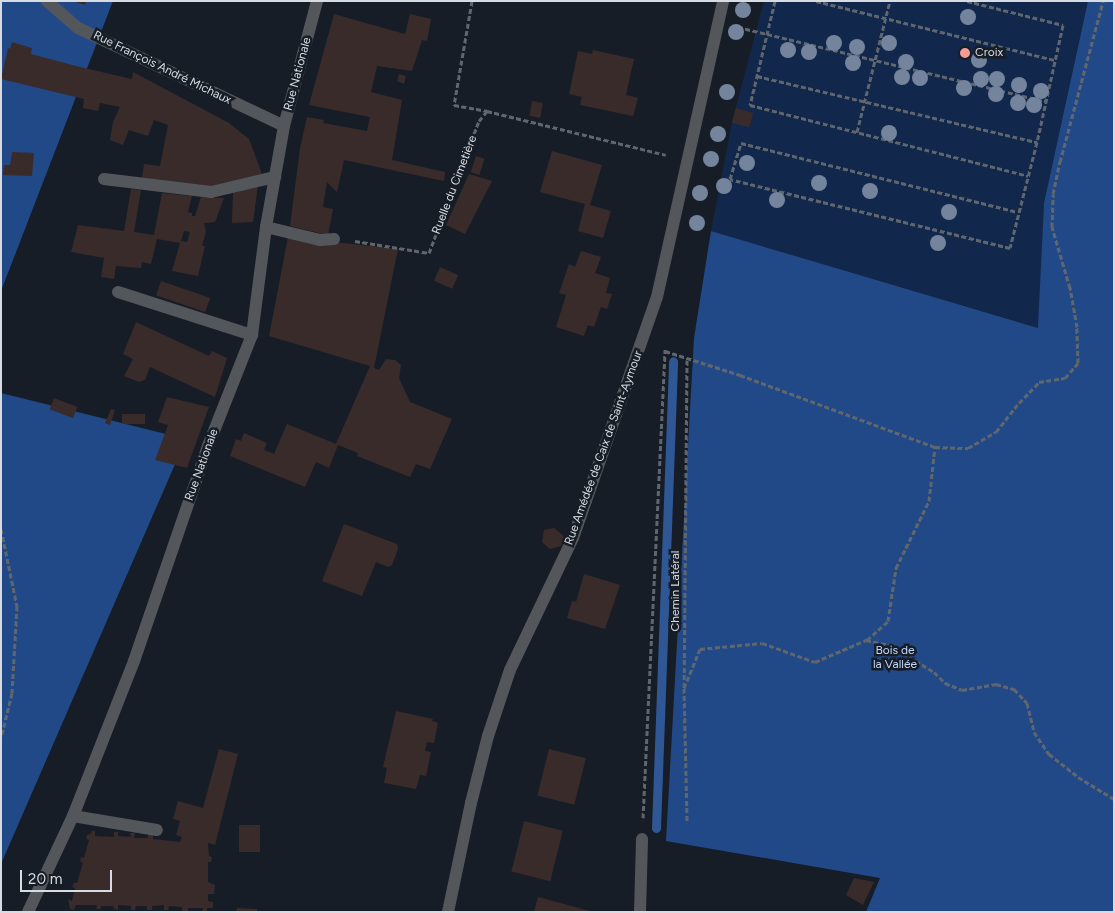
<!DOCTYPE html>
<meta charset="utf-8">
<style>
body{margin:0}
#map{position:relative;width:1115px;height:913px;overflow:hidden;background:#171d26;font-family:Figtree,sans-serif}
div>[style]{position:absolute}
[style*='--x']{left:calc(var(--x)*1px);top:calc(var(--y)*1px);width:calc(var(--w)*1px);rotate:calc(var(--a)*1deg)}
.green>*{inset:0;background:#11284c}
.forest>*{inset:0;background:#224987}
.stream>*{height:9px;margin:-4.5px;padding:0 4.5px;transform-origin:4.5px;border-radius:4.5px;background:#2f5796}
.building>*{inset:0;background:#392b2a;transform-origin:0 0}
.path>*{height:3px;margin-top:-1.5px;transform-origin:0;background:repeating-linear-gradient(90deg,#60666e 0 5px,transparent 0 7.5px)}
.service>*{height:12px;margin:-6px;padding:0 6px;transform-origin:6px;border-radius:6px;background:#53575c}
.minor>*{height:12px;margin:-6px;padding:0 6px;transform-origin:6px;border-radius:6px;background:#53575c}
.tertiary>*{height:12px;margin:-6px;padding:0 6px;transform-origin:6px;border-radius:6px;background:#53575c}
.trees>*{width:16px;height:16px;margin:-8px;border-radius:50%;background:#74849c}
.dots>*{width:14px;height:14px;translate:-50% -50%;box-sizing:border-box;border:2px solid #171d26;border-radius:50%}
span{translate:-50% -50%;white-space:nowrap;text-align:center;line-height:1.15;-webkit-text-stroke:5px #171d26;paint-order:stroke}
.poi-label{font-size:12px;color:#d7dbe2}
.left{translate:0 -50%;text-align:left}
.street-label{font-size:12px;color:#d7dbe2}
.park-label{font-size:12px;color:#c1d8fd}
.frame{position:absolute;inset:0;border:2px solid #d7dbe2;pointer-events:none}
.scale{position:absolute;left:20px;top:870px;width:92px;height:22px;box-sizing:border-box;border:2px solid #d7dbe2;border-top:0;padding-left:6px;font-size:15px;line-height:18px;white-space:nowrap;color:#d7dbe2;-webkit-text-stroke:4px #171d26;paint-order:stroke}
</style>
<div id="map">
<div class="green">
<div style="clip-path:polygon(764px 1px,1088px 1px,1044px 203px,1039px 328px,711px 231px,732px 122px)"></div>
</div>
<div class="forest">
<div style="clip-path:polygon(1px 1px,113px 1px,1px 291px)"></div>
<div style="clip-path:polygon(1088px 1px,1114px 1px,1114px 912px,866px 912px,880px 878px,666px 841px,694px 338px,711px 231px,1038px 328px,1044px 203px)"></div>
<div style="clip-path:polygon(1px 393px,186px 439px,1px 864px)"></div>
</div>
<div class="stream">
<div style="--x:656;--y:828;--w:467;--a:-87.9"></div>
</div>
<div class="building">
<div style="clip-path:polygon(72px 1px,86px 1px,85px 5px)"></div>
<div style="clip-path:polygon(334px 14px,405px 34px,410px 14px,431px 19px,427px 41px,422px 40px,412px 71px,377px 66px,371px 92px,402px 100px,392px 160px,445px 172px,444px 181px,344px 160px,337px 192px,327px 182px,323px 207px,333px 209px,328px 235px,290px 226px,300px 148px,307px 117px,324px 120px,323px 123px,367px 131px,370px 117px,309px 105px)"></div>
<div style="clip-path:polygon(12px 42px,32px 48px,31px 54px,80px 67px,132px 79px,133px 72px,229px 123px,249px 139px,262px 174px,211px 186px,142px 178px,144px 164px,160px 166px,168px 125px,154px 120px,148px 136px,129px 130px,123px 145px,110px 140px,113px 122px,120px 107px,100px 103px,98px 111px,83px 108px,84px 99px,1px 79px,8px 48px,10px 49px)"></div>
<div style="clip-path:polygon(593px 50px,634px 59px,626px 95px,638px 98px,633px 116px,580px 105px,582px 97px,569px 94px,578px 51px,592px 54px)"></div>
<div style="clip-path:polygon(399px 74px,406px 76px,404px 84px,397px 81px)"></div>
<div style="left:532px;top:101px;width:11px;height:15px;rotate:10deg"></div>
<div style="left:736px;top:108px;width:18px;height:15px;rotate:16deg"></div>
<div style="clip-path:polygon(552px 151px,602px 165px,590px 205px,611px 211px,603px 238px,578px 231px,585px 204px,540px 192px)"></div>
<div style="clip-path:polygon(12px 152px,34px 153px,32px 176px,3px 175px,4px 165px,10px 165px)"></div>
<div style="left:476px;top:156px;width:9px;height:17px;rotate:18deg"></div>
<div style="clip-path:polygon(469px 174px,492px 181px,465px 234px,446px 225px)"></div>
<div style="clip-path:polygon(258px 185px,253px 222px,232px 223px,233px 191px)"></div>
<div style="clip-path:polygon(evenodd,131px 189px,141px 190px,134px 232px,154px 235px,162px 193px,192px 196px,188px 212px,192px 213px,192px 216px,195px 216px,201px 197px,224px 198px,215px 222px,204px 223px,206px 232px,202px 246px,205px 246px,198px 276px,172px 271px,180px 243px,157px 239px,151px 264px,142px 262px,141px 268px,116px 266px,114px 279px,101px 277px,104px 258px,71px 252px,78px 225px,124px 231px,131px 189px,184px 231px,190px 232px,187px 242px,181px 241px,184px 231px)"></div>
<div style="clip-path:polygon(288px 237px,398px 249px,374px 368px,379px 370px,386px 359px,395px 360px,401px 365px,399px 378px,410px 402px,452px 419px,430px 469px,416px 464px,410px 477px,357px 456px,358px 453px,338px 445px,329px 468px,316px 462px,305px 487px,230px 456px,236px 439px,241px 441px,244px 433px,267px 443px,264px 450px,274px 454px,287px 424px,336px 444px,370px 366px,269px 336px)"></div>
<div style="clip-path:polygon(581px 251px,601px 257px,595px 273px,610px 278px,606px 293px,612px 294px,607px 309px,601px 307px,594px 327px,588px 325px,584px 336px,556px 327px,566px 295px,559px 293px,569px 264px,575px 267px)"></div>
<div style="left:440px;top:267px;width:20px;height:15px;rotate:24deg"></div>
<div style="left:161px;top:281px;width:52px;height:15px;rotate:19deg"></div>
<div style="clip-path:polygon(136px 322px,209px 356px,212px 351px,227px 358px,215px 397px,150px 367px,145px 380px,139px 382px,124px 376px,133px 359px,123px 354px)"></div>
<div style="clip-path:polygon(167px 397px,209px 407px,187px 468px,155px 460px,168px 425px,158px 422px)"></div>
<div style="left:54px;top:398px;width:25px;height:12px;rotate:21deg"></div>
<div style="clip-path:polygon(111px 409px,115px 410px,110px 425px,105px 423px)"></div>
<div style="left:122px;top:414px;width:23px;height:10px"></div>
<div style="clip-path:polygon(344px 524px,397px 544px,398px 549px,392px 565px,388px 567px,376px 562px,362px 596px,322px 581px)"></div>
<div style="clip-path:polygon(554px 528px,565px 537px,561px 546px,550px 549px,542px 542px,544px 530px)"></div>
<div style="clip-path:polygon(584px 574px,620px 585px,605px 629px,567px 618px,572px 601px,576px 602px)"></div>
<div style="clip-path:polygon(396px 711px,433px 719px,432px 721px,438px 723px,434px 743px,427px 742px,425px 751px,431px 752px,426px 776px,420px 775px,416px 789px,384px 783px,387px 768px,383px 767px)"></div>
<div style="clip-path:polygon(219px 749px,238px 754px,215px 845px,208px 843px,209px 856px,212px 857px,211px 862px,208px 862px,208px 882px,215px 885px,214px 894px,208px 894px,208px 901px,213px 902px,213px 908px,207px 908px,207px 912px,202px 912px,203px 908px,188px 908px,188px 912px,182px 912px,182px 907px,169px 906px,168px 910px,164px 910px,164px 905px,152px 906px,152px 910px,147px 910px,147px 906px,136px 906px,135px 910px,131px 910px,131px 906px,118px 905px,118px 910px,114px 909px,113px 906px,101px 906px,101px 909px,96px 909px,97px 905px,76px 905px,74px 910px,70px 909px,68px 899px,72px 901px,75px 888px,72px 887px,74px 883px,77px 883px,83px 863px,80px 861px,81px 857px,84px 858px,89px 840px,86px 839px,87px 835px,90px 834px,92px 831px,95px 831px,95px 836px,114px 837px,114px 832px,118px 832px,118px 836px,131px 837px,130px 833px,135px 833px,134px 838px,148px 838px,148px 834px,153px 834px,153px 839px,180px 842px,182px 837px,176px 835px,180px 821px,173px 819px,178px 801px,203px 808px)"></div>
<div style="left:549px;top:749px;width:38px;height:48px;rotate:14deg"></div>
<div style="left:524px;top:821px;width:40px;height:52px;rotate:14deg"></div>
<div style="left:239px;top:825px;width:21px;height:27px"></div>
<div style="clip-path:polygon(854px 878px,874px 882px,863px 905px,846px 895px)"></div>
<div style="clip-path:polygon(538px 897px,590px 911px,590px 912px,534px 912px)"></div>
<div style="clip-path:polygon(237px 908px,257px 909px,257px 912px,236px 912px)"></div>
</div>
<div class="path">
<div style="--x:472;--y:1;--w:106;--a:99.8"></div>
<div style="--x:454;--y:105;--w:34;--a:10"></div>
<div style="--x:775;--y:1;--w:107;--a:103.5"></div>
<div style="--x:750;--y:105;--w:287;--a:14.3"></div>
<div style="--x:816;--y:1;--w:246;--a:13.9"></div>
<div style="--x:967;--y:1;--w:99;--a:14"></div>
<div style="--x:1063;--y:25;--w:120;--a:102.5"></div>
<div style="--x:1037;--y:142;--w:109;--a:104.3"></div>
<div style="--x:1010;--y:248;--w:288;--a:-166.2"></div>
<div style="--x:730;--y:179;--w:38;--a:-73"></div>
<div style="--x:741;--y:143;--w:284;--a:14"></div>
<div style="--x:738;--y:27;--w:316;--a:13.6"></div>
<div style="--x:757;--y:76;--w:288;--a:13.3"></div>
<div style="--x:857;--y:132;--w:135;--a:-75.9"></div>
<div style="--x:355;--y:241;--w:75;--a:9.2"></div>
<div style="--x:429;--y:253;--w:141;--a:-69.3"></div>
<div style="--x:479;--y:121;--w:13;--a:-51"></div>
<div style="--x:487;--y:111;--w:184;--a:13.8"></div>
<div style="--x:665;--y:351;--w:79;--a:17.7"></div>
<div style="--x:740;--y:375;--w:208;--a:20.3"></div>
<div style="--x:935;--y:447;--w:33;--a:2"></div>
<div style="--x:968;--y:448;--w:32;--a:-30"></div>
<div style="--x:996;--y:432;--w:37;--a:-52"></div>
<div style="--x:1019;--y:403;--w:29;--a:-46"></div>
<div style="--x:1039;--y:382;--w:26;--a:-9"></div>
<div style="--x:1065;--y:378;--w:20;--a:-49"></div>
<div style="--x:1078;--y:363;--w:36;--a:-92"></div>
<div style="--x:1077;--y:327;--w:40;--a:-100"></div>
<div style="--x:1070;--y:288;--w:64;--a:-106.4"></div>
<div style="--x:1052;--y:227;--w:33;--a:-88"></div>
<div style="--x:1053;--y:194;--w:33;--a:-78"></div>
<div style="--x:1060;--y:162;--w:167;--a:-75"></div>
<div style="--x:687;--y:360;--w:328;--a:90.5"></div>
<div style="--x:684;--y:688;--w:134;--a:88.7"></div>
<div style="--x:1;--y:529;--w:79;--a:78.3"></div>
<div style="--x:17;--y:606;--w:87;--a:93.3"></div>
<div style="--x:12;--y:693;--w:46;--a:103.7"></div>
<div style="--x:867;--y:640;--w:28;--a:-42"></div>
<div style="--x:888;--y:621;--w:54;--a:-81.4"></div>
<div style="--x:896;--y:568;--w:75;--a:-63.8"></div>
<div style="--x:929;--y:501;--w:54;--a:-83.7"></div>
<div style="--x:684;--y:688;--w:42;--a:-67.7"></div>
<div style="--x:700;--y:649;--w:62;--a:-5.5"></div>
<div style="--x:762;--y:643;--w:56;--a:19.7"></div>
<div style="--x:815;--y:662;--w:56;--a:-23.3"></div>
<div style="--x:866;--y:640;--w:25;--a:12"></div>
<div style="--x:890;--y:645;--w:52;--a:31.5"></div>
<div style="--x:934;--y:672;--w:16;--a:45"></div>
<div style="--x:945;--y:683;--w:18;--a:22"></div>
<div style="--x:962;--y:690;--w:35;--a:-10"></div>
<div style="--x:996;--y:684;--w:19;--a:16"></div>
<div style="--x:1014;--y:689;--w:19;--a:47"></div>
<div style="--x:1027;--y:703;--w:30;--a:76"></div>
<div style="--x:1034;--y:732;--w:27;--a:56"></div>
<div style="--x:1049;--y:754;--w:37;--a:38"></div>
<div style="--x:1078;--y:777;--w:42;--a:31.4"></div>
<div style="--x:643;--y:818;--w:469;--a:-87.3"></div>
</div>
<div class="service">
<div style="--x:104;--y:179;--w:108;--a:6.9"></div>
<div style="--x:211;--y:192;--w:66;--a:-13.2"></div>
<div style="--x:266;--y:227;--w:56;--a:13.5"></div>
<div style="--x:320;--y:240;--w:14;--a:-4"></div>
<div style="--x:118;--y:292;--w:141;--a:17.8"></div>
<div style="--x:73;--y:816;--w:85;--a:9.5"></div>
</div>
<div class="minor">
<div style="--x:47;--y:1;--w:41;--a:41.1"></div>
<div style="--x:78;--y:28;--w:228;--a:25.4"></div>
<div style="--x:448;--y:912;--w:111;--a:-78.1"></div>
<div style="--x:471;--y:803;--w:69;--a:-75.8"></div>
<div style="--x:488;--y:736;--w:70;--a:-71.6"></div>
<div style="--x:510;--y:670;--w:146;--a:-64.5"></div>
<div style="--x:573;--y:538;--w:255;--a:-70.8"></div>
<div style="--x:657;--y:297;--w:303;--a:-77.4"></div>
<div style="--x:640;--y:912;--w:73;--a:-88.4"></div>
</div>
<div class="tertiary">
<div style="--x:28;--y:912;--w:106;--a:-64.9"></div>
<div style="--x:73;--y:816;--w:167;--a:-68.5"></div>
<div style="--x:134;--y:661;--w:227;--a:-71"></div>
<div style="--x:208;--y:446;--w:119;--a:-68.4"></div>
<div style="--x:252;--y:335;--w:109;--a:-82.6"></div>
<div style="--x:266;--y:227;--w:103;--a:-79.9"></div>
<div style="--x:284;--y:126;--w:129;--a:-75.2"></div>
</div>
<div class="trees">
<div style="left:743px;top:10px"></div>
<div style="left:968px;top:17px"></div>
<div style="left:736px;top:32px"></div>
<div style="left:834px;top:43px"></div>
<div style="left:889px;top:43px"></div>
<div style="left:857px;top:47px"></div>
<div style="left:788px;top:50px"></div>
<div style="left:809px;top:52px"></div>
<div style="left:979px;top:60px"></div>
<div style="left:906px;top:62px"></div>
<div style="left:853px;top:63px"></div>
<div style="left:902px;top:77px"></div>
<div style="left:920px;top:78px"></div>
<div style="left:981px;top:79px"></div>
<div style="left:997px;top:79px"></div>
<div style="left:1019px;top:85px"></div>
<div style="left:964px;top:88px"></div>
<div style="left:1041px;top:91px"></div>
<div style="left:727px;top:92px"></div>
<div style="left:996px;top:94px"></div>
<div style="left:1018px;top:103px"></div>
<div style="left:1034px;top:105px"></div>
<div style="left:889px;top:133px"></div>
<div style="left:718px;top:134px"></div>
<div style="left:711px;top:159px"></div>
<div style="left:747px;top:163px"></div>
<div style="left:819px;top:183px"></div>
<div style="left:724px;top:186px"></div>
<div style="left:870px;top:191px"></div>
<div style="left:700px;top:193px"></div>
<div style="left:777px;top:200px"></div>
<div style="left:949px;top:212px"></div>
<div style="left:697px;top:223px"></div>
<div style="left:938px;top:243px"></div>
</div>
<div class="dots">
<div style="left:965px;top:53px;background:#f59c94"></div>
</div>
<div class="poi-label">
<span class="left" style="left:975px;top:53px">Croix</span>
</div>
<div class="street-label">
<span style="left:162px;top:68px;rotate:26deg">Rue François André Michaux</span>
<span style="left:298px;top:74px;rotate:-75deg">Rue Nationale</span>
<span style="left:455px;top:185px;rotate:-69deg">Ruelle du Cimetière</span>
<span style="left:604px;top:448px;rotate:-70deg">Rue Amédée de Caix de Saint-Aymour</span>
<span style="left:202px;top:465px;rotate:-70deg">Rue Nationale</span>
<span style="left:676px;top:591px;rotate:-90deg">Chemin Latéral</span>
</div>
<div class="park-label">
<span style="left:895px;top:658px">Bois de<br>la Vallée</span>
</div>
<div class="frame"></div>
<div class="scale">20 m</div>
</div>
